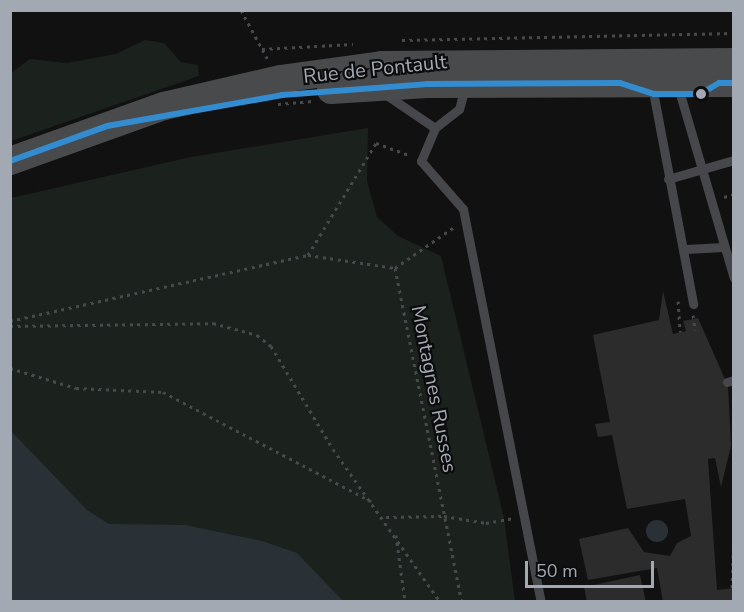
<!DOCTYPE html>
<style>
body{margin:0}
#map{position:relative;width:744px;height:612px;overflow:hidden;background:#111112;font-family:"Nunito Sans",sans-serif}
div>[style]{position:absolute}
[style*='--x']{left:calc(var(--x)*1px);top:calc(var(--y)*1px);width:calc(var(--w)*1px);rotate:calc(var(--a)*1deg)}
.green>*{inset:0;background:#1b211c}
.water>*{inset:0;background:#293136}
.round{border-radius:50%}
.building>*{inset:0;background:#2c2c2d}
.path>*{height:3px;margin-top:-1.5px;transform-origin:0;background:repeating-linear-gradient(90deg,#47494c 0 3px,transparent 0 7.5px)}
.service>*{height:9px;margin:-4.5px;padding:0 4.5px;transform-origin:4.5px;border-radius:4.5px;background:#46474a}
.primary>*{height:28px;margin:-14px;padding:0 14px;transform-origin:14px;border-radius:14px;background:#484a4c}
.bus-1>*{height:6px;margin:-3px;padding:0 3px;transform-origin:3px;border-radius:3px;background:#338cd0}
.dots>*{width:16px;height:16px;translate:-50% -50%;box-sizing:border-box;border:3px solid #0c0c0d;border-radius:50%}
span{translate:-50% -50%;white-space:nowrap;text-align:center;line-height:1.15;-webkit-text-stroke:4.5px #0c0c0d;paint-order:stroke}
.street-label{font-size:20px;color:#a3a9b2}
.frame{position:absolute;inset:0;border:12px solid #a3a9b2;pointer-events:none}
.scale{position:absolute;left:525px;top:561px;width:129px;height:27px;box-sizing:border-box;border:3px solid #a3a9b2;border-top:0;padding-left:8px;font-size:18px;line-height:21px;white-space:nowrap;color:#a3a9b2;-webkit-text-stroke:4px #0c0c0d;paint-order:stroke}
</style>
<div id="map">
<div class="green">
<div style="clip-path:polygon(145px 40px,164px 43px,181px 62px,198px 65px,199px 76px,11px 141px,11px 73px,30px 59px,67px 63px,116px 54px)"></div>
<div style="clip-path:polygon(368px 128px,367px 181px,377px 217px,398px 236px,441px 256px,504px 518px,515px 601px,11px 602px,11px 198px,191px 157px)"></div>
</div>
<div class="water">
<div style="clip-path:polygon(11px 431px,87px 510px,109px 524px,185px 525px,262px 541px,297px 553px,343px 601px,11px 601px)"></div>
<div class="round" style="left:646px;top:520px;width:22px;height:22px"></div>
</div>
<div class="building">
<div style="clip-path:polygon(663px 291px,673px 334px,686px 331px,683px 321px,698px 318px,728px 386px,731px 446px,721px 487px,715px 458px,708px 459px,717px 590px,734px 588px,734px 602px,663px 602px,657px 568px,588px 580px,579px 539px,628px 528px,644px 552px,670px 556px,677px 543px,691px 536px,685px 499px,627px 509px,612px 435px,598px 437px,595px 424px,610px 422px,593px 335px,659px 320px)"></div>
<div style="clip-path:polygon(640px 575px,646px 602px,587px 602px,584px 587px)"></div>
</div>
<div class="path">
<div style="--x:241;--y:10;--w:55;--a:61.6"></div>
<div style="--x:402;--y:40;--w:332;--a:-1.2"></div>
<div style="--x:262;--y:49;--w:91;--a:-3.1"></div>
<div style="--x:278;--y:104;--w:35;--a:-5"></div>
<div style="--x:724;--y:197;--w:10;--a:-17"></div>
<div style="--x:308;--y:255;--w:131;--a:-58.7"></div>
<div style="--x:376;--y:143;--w:35;--a:20"></div>
<div style="--x:395;--y:268;--w:341;--a:78.7"></div>
<div style="--x:678;--y:301;--w:31;--a:86"></div>
<div style="--x:693;--y:315;--w:15;--a:82"></div>
<div style="--x:10;--y:321;--w:305;--a:-12.5"></div>
<div style="--x:308;--y:255;--w:88;--a:8.5"></div>
<div style="--x:395;--y:268;--w:72;--a:-34.8"></div>
<div style="--x:10;--y:326;--w:203;--a:-0.8"></div>
<div style="--x:213;--y:323;--w:46;--a:15.3"></div>
<div style="--x:257;--y:335;--w:18;--a:38"></div>
<div style="--x:271;--y:346;--w:120;--a:59"></div>
<div style="--x:333;--y:449;--w:187;--a:55"></div>
<div style="--x:10;--y:368;--w:69;--a:16.9"></div>
<div style="--x:76;--y:388;--w:87;--a:2.6"></div>
<div style="--x:163;--y:392;--w:235;--a:27.7"></div>
<div style="--x:386;--y:517;--w:58;--a:-1"></div>
<div style="--x:444;--y:516;--w:43;--a:9.5"></div>
<div style="--x:486;--y:523;--w:27;--a:-10"></div>
<div style="--x:396;--y:535;--w:68;--a:82.3"></div>
<div style="--x:732;--y:588;--w:55;--a:-87.9"></div>
</div>
<div class="service">
<div style="--x:652;--y:86;--w:222;--a:79.3"></div>
<div style="--x:465;--y:87;--w:23;--a:105"></div>
<div style="--x:459;--y:109;--w:31;--a:142"></div>
<div style="--x:435;--y:128;--w:36;--a:113"></div>
<div style="--x:421;--y:161;--w:64;--a:48.8"></div>
<div style="--x:463;--y:209;--w:401;--a:78.8"></div>
<div style="--x:678;--y:87;--w:199;--a:73.7"></div>
<div style="--x:385;--y:94;--w:60;--a:34.2"></div>
<div style="--x:668;--y:179;--w:69;--a:-16.1"></div>
<div style="--x:686;--y:249;--w:37;--a:-3"></div>
<div style="--x:727;--y:382;--w:7;--a:-16"></div>
</div>
<div class="primary">
<div style="--x:331;--y:90;--w:96;--a:-3.6"></div>
<div style="--x:427;--y:84;--w:307;--a:-0.2"></div>
<div style="--x:10;--y:161;--w:164;--a:-19.7"></div>
<div style="--x:164;--y:106;--w:119;--a:-13.1"></div>
<div style="--x:280;--y:79;--w:103;--a:-7.8"></div>
<div style="--x:382;--y:65;--w:352;--a:-0.5"></div>
</div>
<div class="bus-1">
<div style="--x:10;--y:161;--w:103;--a:-19.8"></div>
<div style="--x:107;--y:126;--w:178;--a:-10"></div>
<div style="--x:282;--y:95;--w:145;--a:-4.3"></div>
<div style="--x:427;--y:84;--w:193;--a:-0.3"></div>
<div style="--x:620;--y:83;--w:36;--a:18"></div>
<div style="--x:654;--y:94;--w:46;--a:0"></div>
<div style="--x:700;--y:94;--w:22;--a:-30"></div>
<div style="--x:719;--y:83;--w:15;--a:0"></div>
</div>
<div class="dots">
<div style="left:701px;top:94px;background:#a3a9b2"></div>
</div>
<div class="street-label">
<span style="left:375px;top:69px;rotate:-6deg">Rue de Pontault</span>
<span style="left:434px;top:389px;rotate:79deg">Montagnes Russes</span>
</div>
<div class="frame"></div>
<div class="scale">50 m</div>
</div>
